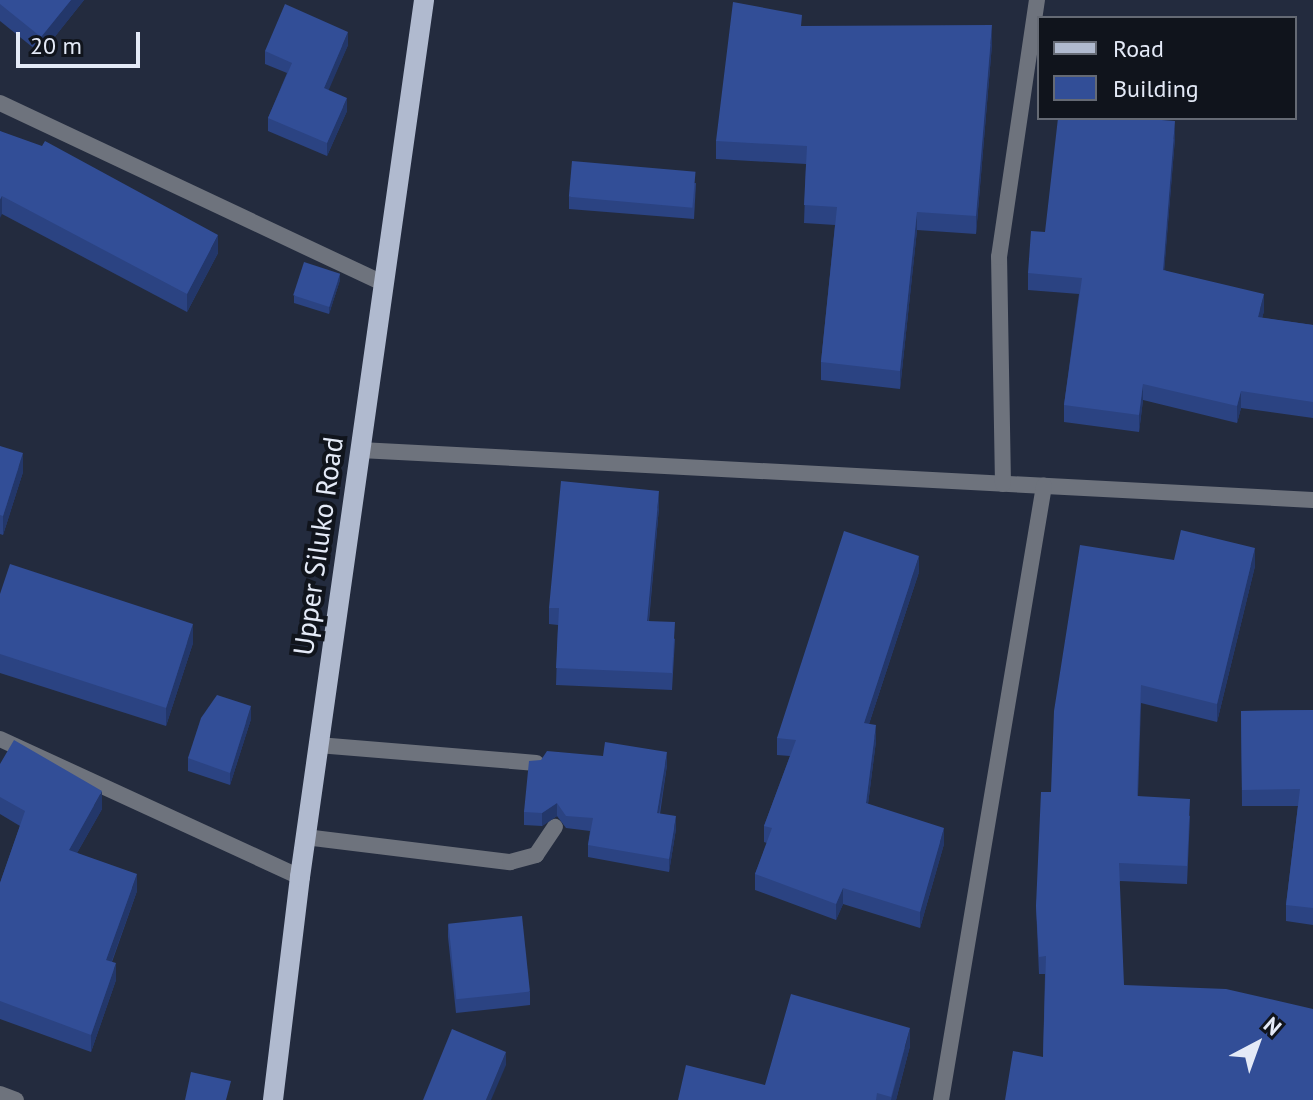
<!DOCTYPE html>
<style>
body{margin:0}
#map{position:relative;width:1313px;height:1100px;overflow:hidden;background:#232b3e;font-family:"PT Sans",sans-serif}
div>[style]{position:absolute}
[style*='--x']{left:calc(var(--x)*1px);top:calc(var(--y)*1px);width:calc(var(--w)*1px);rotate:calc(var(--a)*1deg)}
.service>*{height:16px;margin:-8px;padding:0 8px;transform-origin:8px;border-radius:8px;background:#6e737d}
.minor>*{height:16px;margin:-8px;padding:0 8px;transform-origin:8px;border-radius:8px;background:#6e737d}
.primary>*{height:20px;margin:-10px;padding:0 10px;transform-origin:10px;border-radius:10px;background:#b0bacf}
.wall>*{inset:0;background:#2b4382}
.shaded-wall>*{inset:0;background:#23376a}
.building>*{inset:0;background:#324e97;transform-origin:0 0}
span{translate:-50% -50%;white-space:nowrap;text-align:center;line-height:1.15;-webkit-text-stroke:8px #10141c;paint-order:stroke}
.street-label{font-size:28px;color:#e4eaf7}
.legend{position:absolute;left:1037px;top:16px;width:260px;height:104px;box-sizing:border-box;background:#10141c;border:2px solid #656a74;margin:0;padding:10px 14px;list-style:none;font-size:24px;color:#e4eaf7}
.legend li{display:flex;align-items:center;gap:16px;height:40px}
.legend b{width:40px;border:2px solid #656a74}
.north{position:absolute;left:1217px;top:1004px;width:80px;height:80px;-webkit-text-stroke:6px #10141c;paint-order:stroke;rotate:41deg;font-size:22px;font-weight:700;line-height:32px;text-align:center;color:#e4eaf7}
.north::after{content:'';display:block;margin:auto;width:28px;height:36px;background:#e4eaf7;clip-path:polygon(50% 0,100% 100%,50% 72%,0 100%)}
.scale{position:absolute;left:16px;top:32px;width:124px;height:36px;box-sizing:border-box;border:4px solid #e4eaf7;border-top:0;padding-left:10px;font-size:24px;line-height:28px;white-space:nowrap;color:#e4eaf7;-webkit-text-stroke:6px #10141c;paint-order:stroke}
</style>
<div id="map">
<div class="service">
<div style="--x:318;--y:745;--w:219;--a:4.7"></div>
<div style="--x:305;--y:837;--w:207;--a:7"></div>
<div style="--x:510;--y:862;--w:27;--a:-15"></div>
<div style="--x:536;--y:855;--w:34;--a:-56"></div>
<div style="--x:0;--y:1094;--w:17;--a:21"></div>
</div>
<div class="minor">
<div style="--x:0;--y:103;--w:423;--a:25.2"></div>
<div style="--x:360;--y:450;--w:954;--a:3"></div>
<div style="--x:1003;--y:484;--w:227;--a:-91"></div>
<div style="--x:999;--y:257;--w:260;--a:-81.6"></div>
<div style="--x:0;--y:739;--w:330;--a:24.7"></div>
<div style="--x:941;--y:1100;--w:623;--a:-80.48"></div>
</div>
<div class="primary">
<div style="--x:273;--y:1100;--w:225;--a:-83.1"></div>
<div style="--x:300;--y:877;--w:886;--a:-81.95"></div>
</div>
<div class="wall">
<div style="clip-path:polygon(0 0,84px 0,41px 54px,0 21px)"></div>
<div style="clip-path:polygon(802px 26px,992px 44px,976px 234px,917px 230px,900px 389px,821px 380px,821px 362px,835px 225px,804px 223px,806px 164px,716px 159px,716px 141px)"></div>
<div style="clip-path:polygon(348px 45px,328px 90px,347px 111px,327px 156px,268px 131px,268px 118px,287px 73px,265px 64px,265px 51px)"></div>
<div style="clip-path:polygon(0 131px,218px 253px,187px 312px,2px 214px)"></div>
<div style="clip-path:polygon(1175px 138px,1164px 270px,1264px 311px,1262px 318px,1313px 325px,1313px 418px,1241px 408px,1237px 423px,1143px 400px,1139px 432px,1064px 422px,1064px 405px,1079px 294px,1028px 290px,1028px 273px,1045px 232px)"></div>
<div style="clip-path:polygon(696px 183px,694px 219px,569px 209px,569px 197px)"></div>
<div style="clip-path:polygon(340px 280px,329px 314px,294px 303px,294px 296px)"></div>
<div style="clip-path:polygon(0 446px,23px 472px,3px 535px,0 534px)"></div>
<div style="clip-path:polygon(659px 507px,649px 621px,675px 639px,672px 690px,556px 685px,558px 625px,549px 624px,549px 608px)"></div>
<div style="clip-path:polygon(1174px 560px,1255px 566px,1217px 722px,1141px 703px,1138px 796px,1190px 816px,1187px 884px,1120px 881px,1043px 1057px,1045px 974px,1039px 974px,1036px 906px,1051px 792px)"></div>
<div style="clip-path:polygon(919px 572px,869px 724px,876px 741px,868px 804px,944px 844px,920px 928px,843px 904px,836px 920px,755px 890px,755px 874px,767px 843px,764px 842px,764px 826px,790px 756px,777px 755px,777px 738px)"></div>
<div style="clip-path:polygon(0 594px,193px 643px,166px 726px,0 673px)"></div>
<div style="clip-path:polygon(1313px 710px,1313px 925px,1286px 921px,1286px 905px,1298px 806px,1242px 806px,1241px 711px)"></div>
<div style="clip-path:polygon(251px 719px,230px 785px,188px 771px,188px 758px)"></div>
<div style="clip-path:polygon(541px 760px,667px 765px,660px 814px,676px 829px,669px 872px,588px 857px,588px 845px,590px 831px,566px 828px,557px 816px,542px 826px,524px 825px,524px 812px)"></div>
<div style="clip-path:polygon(0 764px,102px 809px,77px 853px,137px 891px,112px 962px,116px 980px,91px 1052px,0 1019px,0 883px,20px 826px,0 814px)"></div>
<div style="clip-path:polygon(448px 924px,530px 992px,530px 1005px,456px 1013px,448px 937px)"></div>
<div style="clip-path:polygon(910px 1046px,896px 1100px,678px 1100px,765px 1085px)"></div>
</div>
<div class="shaded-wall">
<div style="clip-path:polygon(71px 0,84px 0,41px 54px,41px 37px)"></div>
<div style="clip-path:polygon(992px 25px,992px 44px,976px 234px,976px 216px)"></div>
<div style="clip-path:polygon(348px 32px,348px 45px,324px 101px,324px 88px)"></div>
<div style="clip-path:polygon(347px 98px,347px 111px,327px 156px,327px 143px)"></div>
<div style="clip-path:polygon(1175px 121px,1175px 138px,1163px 287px,1163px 270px)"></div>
<div style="clip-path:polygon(2px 196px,2px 214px,0 218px,0 200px)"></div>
<div style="clip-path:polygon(917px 212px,917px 230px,900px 389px,900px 371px)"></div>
<div style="clip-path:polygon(218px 235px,218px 253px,187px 312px,187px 294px)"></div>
<div style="clip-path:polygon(340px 274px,340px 280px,329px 314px,329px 307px)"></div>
<div style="clip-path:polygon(1264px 294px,1264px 311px,1258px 334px,1258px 317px)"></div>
<div style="clip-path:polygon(1143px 384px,1143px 400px,1139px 432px,1139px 415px)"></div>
<div style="clip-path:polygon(1241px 391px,1241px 408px,1237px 423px,1237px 406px)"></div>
<div style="clip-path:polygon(23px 453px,23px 472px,3px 535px,3px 516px)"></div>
<div style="clip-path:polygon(659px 491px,659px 507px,647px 638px,647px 621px)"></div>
<div style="clip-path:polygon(1255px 548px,1255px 566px,1217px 722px,1217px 704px)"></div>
<div style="clip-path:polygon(919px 556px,919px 572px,864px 739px,864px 723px)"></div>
<div style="clip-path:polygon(193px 624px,193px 643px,166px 726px,166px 708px)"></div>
<div style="clip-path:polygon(251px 706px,251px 719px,230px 785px,230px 773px)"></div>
<div style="clip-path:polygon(876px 725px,876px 741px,866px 820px,866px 803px)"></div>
<div style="clip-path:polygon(667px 752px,667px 765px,657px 826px,657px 813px)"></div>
<div style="clip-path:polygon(102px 791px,102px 809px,69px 867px,69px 850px)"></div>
<div style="clip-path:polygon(557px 803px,557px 816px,542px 826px,542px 813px)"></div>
<div style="clip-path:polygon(676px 816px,676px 829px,669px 872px,669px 859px)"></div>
<div style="clip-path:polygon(944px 828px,944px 844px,920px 928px,920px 912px)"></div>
<div style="clip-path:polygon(137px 874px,137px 891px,106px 977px,106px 960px)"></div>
<div style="clip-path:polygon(843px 888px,843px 904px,836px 920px,836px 904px)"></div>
<div style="clip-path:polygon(116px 963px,116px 980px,91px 1052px,91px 1035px)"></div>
<div style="clip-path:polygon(910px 1028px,910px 1046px,896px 1100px,891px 1100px)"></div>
<div style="clip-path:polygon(506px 1052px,506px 1065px,491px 1100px,486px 1100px)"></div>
</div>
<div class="building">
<div style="clip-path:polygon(0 0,71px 0,41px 37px,0 4px)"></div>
<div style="clip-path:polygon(733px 2px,802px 15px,801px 26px,992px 25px,976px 216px,917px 212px,900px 371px,821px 362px,837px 207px,804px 205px,807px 146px,716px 141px)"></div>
<div style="clip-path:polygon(285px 4px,348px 32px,324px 88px,347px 98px,327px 143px,268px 118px,292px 63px,265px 51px)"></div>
<div style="clip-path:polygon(1058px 118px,1135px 118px,1175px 121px,1163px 270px,1264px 294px,1258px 317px,1313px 325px,1313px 402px,1241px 391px,1237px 406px,1143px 384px,1139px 415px,1064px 405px,1082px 278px,1028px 273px,1031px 231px,1045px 232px)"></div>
<div style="clip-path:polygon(0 131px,42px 146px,45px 141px,218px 235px,187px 294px,2px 196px,0 200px)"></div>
<div style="left:572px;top:161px;width:124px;height:36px;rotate:5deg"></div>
<div style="left:304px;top:262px;width:38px;height:35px;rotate:18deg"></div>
<div style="clip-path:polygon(0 446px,23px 453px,3px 516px,0 515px)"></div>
<div style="clip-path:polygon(561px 481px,659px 491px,647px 621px,675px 622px,672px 673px,556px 668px,559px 608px,549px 608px)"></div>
<div style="clip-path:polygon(1181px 530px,1255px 548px,1217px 704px,1141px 685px,1137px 796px,1190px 799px,1187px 866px,1119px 863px,1124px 985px,1226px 989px,1313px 1009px,1313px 1100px,1005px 1100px,1013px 1051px,1043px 1057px,1046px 956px,1039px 957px,1036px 906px,1041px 792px,1051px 792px,1054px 711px,1080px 545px,1174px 560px)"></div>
<div style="clip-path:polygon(844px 531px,919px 556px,864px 723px,876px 725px,866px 803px,944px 828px,920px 912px,843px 888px,836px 904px,755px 874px,772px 828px,764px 826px,796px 740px,777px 738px)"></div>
<div style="clip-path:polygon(10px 564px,193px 624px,166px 708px,0 654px,0 594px)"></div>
<div style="clip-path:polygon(217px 695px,251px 706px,230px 773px,188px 758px,201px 718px)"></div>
<div style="clip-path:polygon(1313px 710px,1313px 908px,1286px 905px,1300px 789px,1242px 790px,1241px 711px)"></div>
<div style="clip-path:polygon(14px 740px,102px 791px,69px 850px,137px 874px,106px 960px,116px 963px,91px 1035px,0 1001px,0 883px,25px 811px,0 797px,0 764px)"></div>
<div style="clip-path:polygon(605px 742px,667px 752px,657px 813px,676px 816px,669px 859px,588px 845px,593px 818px,566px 816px,557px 803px,542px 813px,524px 812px,529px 761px,541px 760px,547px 751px,603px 756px)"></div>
<div style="left:522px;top:916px;width:76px;height:74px;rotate:84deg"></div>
<div style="clip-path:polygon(791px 994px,910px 1028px,891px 1097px,877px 1093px,876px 1100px,678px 1100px,686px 1065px,765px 1085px)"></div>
<div style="clip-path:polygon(452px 1029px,506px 1052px,486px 1100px,423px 1100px)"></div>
<div style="clip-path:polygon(191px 1072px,231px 1081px,226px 1100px,185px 1100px)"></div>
</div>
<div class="street-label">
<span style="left:318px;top:546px;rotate:-82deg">Upper Siluko Road</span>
</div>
<ul class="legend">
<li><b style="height:10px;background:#b0bacf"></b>Road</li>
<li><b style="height:22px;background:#324e97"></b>Building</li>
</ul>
<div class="north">N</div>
<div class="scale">20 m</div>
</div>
